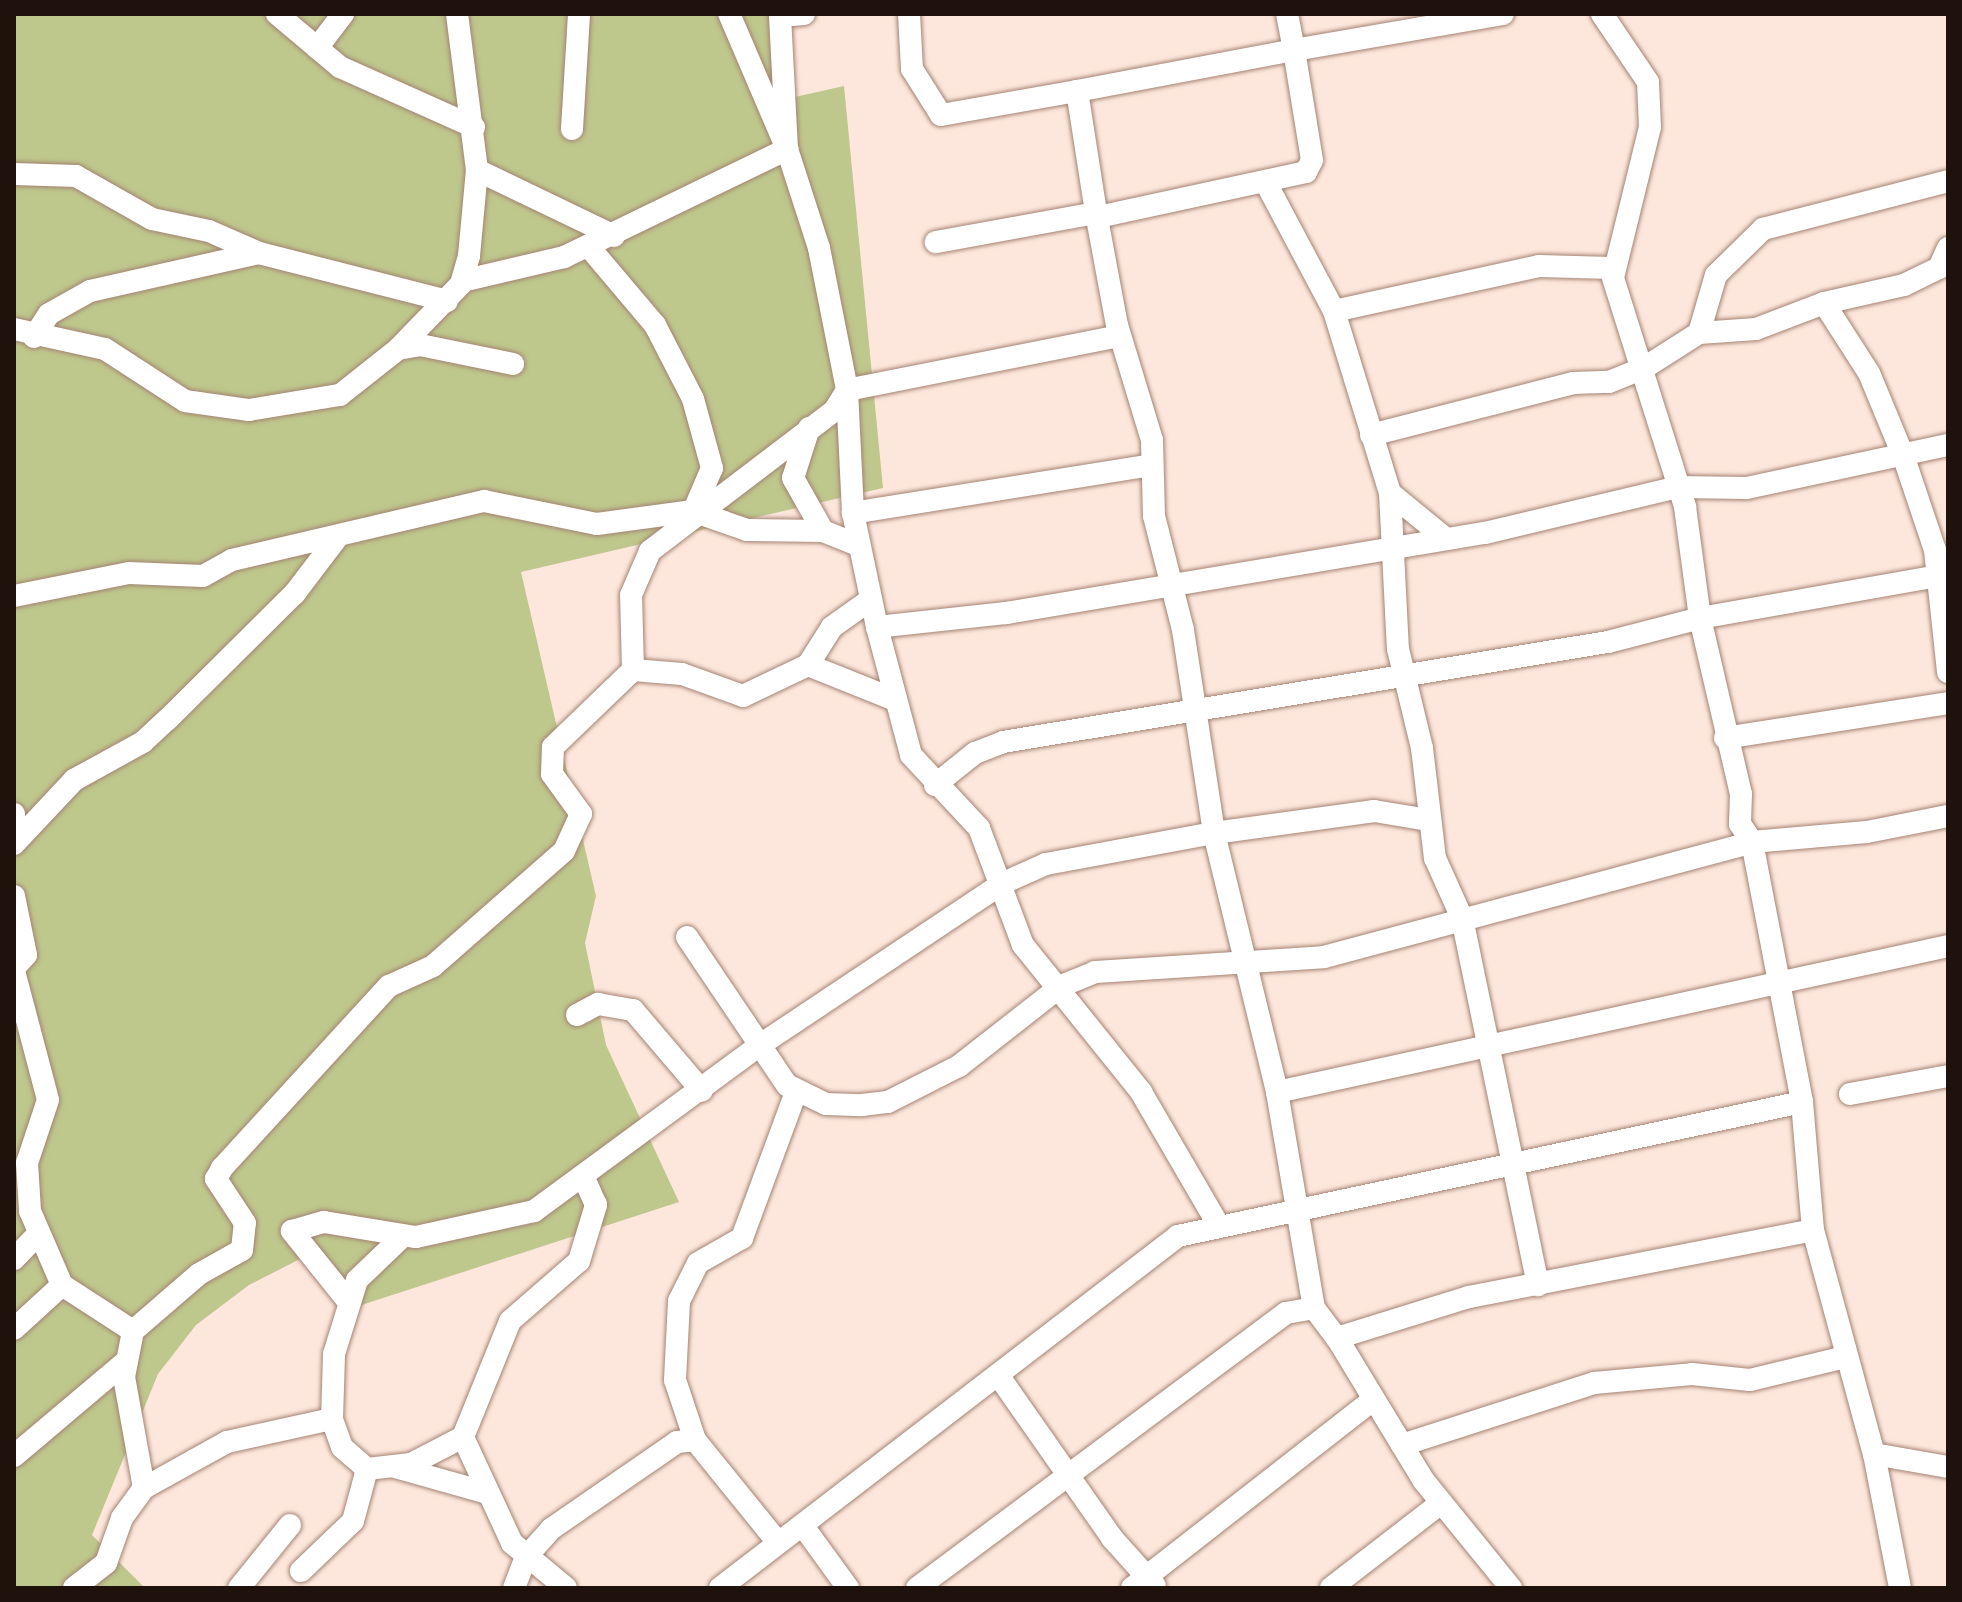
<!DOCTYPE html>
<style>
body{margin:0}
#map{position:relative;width:1962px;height:1602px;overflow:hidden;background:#fde7dc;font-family:Raleway,sans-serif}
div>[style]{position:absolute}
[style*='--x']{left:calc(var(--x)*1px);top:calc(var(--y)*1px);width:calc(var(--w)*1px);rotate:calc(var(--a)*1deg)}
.green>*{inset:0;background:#bec78c}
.roads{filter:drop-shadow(0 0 2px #a48373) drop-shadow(0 0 2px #a48373)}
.minor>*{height:22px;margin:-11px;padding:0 11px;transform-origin:11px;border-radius:11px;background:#fff}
span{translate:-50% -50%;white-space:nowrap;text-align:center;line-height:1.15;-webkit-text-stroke:8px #fde7dc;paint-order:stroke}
.frame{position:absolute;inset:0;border:16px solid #1f120c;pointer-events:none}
</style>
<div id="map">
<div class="green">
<div style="clip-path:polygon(14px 14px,796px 14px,780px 21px,795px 97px,844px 86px,883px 488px,521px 572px,596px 896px,585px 943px,606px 1045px,679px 1202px,343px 1311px,300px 1259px,249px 1285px,196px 1325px,158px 1374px,92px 1535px,145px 1588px,14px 1588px)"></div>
</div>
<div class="roads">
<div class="minor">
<div style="--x:277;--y:14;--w:82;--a:40.1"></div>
<div style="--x:340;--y:67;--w:147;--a:24.1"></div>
<div style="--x:804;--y:14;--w:24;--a:175"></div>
<div style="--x:780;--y:16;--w:133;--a:87"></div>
<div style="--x:787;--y:149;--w:104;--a:72.1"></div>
<div style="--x:819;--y:248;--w:145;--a:78.8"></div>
<div style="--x:847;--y:390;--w:123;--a:87.2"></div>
<div style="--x:909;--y:14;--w:55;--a:86.9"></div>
<div style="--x:912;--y:69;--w:54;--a:57.8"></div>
<div style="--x:941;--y:115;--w:138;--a:-10"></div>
<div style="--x:1077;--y:91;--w:123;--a:81.1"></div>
<div style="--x:1096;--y:213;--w:163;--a:169.7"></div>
<div style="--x:1602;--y:14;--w:82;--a:55.9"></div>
<div style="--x:1648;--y:82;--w:45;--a:87.5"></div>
<div style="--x:1650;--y:127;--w:155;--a:103.8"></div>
<div style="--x:1613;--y:278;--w:240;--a:72.5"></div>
<div style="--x:1685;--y:507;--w:112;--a:82.3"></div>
<div style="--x:1700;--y:618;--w:181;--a:76.9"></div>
<div style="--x:1741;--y:794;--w:30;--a:92"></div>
<div style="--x:1740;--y:824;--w:22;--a:56"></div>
<div style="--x:1752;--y:842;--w:265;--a:79.1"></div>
<div style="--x:1802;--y:1102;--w:128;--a:85.1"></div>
<div style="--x:1813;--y:1230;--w:232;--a:74.8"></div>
<div style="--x:1874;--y:1454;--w:136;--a:79"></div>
<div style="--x:317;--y:48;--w:43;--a:-52.6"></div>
<div style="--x:1077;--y:91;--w:221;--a:-10.7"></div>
<div style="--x:1294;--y:50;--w:37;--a:-101"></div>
<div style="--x:572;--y:129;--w:115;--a:-86.5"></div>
<div style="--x:477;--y:170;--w:152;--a:25.7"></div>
<div style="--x:14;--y:174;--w:62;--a:1.8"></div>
<div style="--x:76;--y:176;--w:87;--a:29.5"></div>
<div style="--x:152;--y:219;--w:58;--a:11.9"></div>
<div style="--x:209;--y:231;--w:55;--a:23.7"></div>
<div style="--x:1266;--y:183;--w:145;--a:62"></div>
<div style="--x:1334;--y:311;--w:190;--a:72.9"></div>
<div style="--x:1390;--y:493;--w:156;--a:87.1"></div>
<div style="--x:1398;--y:649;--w:102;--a:76.4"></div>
<div style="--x:1422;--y:748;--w:111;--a:83.3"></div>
<div style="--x:1435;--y:858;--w:66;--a:65.8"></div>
<div style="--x:1462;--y:918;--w:375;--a:78.3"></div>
<div style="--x:1098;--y:217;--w:213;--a:-12.2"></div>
<div style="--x:1306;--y:172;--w:13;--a:-63"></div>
<div style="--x:1312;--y:160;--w:111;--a:-99.3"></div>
<div style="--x:1294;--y:50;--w:212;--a:-9.8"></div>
<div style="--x:589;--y:247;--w:102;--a:49.8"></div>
<div style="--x:655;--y:325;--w:83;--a:62.8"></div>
<div style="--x:693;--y:399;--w:72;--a:74.6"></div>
<div style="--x:712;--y:468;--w:46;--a:113.2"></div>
<div style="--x:462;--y:281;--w:105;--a:-13.2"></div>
<div style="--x:564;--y:257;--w:248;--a:-25.8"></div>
<div style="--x:787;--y:149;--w:147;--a:-113.2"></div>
<div style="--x:1824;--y:303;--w:83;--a:57.3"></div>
<div style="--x:1869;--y:373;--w:89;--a:67.5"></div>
<div style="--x:1903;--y:455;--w:100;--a:71.4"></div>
<div style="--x:1935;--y:550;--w:123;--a:83.9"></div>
<div style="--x:1334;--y:311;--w:210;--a:-12.4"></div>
<div style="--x:1539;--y:266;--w:73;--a:1.6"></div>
<div style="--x:1117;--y:325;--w:120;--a:73.1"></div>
<div style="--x:1152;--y:440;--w:76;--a:88.5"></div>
<div style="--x:1154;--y:516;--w:118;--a:75.7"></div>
<div style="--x:1183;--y:630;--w:205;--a:81.3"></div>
<div style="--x:1214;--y:833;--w:162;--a:-7.8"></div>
<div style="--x:1374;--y:811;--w:56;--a:9.3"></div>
<div style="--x:14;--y:329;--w:93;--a:12.4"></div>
<div style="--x:105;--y:349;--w:95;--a:33"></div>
<div style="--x:185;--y:401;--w:65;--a:8"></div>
<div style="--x:249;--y:410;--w:92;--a:-9.4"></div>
<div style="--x:340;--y:395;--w:74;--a:-38.4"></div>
<div style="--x:398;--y:349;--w:22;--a:-10"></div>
<div style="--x:420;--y:345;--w:95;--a:11.5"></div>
<div style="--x:1699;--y:333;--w:57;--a:-4"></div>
<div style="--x:1756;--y:329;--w:73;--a:-20.9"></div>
<div style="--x:1824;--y:303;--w:82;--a:-12.7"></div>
<div style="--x:1904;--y:285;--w:39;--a:-26"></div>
<div style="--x:1939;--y:268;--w:22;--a:-66"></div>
<div style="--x:34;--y:337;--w:27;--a:-57"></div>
<div style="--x:49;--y:314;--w:47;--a:-29.3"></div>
<div style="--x:90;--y:291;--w:173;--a:-12.7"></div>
<div style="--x:259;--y:253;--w:194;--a:14.3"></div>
<div style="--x:399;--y:348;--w:89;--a:-45.9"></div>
<div style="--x:461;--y:284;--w:29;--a:-74"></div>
<div style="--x:469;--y:256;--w:86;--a:-84.7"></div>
<div style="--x:477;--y:170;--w:157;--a:-97.3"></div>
<div style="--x:809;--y:428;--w:52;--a:107.7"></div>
<div style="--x:793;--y:478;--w:61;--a:60.5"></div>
<div style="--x:1371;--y:435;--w:209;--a:-14.4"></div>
<div style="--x:1573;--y:383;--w:36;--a:-2"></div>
<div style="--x:1609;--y:382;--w:38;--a:-22"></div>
<div style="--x:1644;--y:368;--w:65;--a:-32.5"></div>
<div style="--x:1699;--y:333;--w:60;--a:-73.7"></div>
<div style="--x:1716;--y:275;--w:66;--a:-44.4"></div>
<div style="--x:1763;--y:229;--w:191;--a:-14.5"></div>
<div style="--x:1152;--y:465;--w:303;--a:170.9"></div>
<div style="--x:853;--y:513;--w:116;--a:78.1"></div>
<div style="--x:877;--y:627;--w:130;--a:-6.2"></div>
<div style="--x:1006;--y:613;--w:486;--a:-9.5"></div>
<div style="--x:1485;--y:533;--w:198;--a:-13.4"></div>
<div style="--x:1678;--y:487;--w:69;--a:0.8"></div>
<div style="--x:1747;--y:488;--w:206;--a:-12.1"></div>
<div style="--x:1390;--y:493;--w:71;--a:39.3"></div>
<div style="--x:14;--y:596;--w:117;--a:-11.3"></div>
<div style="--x:129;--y:573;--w:74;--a:2.3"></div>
<div style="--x:203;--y:576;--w:33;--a:-29"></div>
<div style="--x:232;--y:560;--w:259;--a:-13.2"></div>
<div style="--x:484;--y:501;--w:115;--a:11.5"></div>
<div style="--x:597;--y:524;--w:97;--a:-7.7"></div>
<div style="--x:693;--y:511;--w:57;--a:19.4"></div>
<div style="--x:747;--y:530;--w:76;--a:0.8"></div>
<div style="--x:823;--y:531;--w:35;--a:22"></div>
<div style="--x:877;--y:627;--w:132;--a:75.1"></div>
<div style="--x:911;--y:755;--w:100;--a:47"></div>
<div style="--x:979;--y:828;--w:125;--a:69.4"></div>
<div style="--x:1023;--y:945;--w:189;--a:51.2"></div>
<div style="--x:1141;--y:1092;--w:155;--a:59.8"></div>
<div style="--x:808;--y:665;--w:45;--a:-57.7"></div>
<div style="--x:832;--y:627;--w:47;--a:-35.4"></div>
<div style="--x:633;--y:670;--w:49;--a:4.7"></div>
<div style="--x:682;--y:674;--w:65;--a:19.8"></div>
<div style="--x:743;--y:696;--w:72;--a:-25.5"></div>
<div style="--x:808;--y:665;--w:92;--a:21.8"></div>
<div style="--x:1725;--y:738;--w:226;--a:-8.9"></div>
<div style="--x:935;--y:785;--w:51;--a:-38.7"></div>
<div style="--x:975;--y:753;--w:30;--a:-21"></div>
<div style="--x:1003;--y:742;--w:613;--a:-9.39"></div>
<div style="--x:1608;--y:642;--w:95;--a:-14.6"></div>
<div style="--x:1700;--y:618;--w:236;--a:-10"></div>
<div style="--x:1932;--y:577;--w:23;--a:-45"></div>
<div style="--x:14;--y:814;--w:5;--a:90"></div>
<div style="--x:14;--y:844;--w:88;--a:-46.8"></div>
<div style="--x:74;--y:780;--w:79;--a:-28.8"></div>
<div style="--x:143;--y:742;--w:34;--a:-43"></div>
<div style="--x:168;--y:719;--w:179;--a:-44.8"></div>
<div style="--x:295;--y:593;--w:68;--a:-52.8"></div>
<div style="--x:14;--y:896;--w:60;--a:78.5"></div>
<div style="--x:26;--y:955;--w:18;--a:133"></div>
<div style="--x:687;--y:937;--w:179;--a:56"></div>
<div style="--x:787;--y:1085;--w:43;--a:26"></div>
<div style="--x:826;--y:1104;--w:36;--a:2"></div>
<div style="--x:862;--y:1105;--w:26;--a:-7"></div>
<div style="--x:888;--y:1102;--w:80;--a:-26.9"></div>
<div style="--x:959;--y:1066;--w:130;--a:-38.1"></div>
<div style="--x:1061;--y:986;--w:37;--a:-22"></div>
<div style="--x:1095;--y:972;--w:229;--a:-3.7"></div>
<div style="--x:1324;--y:957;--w:443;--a:-15"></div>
<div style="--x:1752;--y:842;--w:115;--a:-5"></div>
<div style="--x:1867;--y:832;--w:83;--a:-11.2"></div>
<div style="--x:14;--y:971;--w:133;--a:75.2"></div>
<div style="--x:48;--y:1100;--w:66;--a:108.4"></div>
<div style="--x:27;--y:1163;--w:48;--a:86.4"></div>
<div style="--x:30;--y:1211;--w:81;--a:66.6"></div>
<div style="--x:62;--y:1285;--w:85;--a:32.9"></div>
<div style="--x:577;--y:1015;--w:24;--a:-28"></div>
<div style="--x:598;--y:1004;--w:36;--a:10"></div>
<div style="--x:633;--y:1010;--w:106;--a:49.6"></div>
<div style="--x:1277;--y:1092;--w:687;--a:-12.28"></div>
<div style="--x:1850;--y:1094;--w:100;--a:-10.4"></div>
<div style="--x:14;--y:1259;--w:35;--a:-46"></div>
<div style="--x:348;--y:1301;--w:90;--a:-128.7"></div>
<div style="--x:292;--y:1231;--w:33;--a:-16"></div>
<div style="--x:324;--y:1222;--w:93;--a:9.3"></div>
<div style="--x:416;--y:1237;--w:121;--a:-12.4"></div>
<div style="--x:534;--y:1211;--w:277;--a:-36.3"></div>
<div style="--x:757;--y:1047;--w:293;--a:-33.7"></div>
<div style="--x:1001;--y:884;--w:49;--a:-24"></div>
<div style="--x:1046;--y:864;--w:171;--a:-10.5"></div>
<div style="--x:1214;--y:833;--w:267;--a:76.3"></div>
<div style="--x:1277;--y:1092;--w:219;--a:80.3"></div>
<div style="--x:14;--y:1329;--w:65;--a:-42.5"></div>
<div style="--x:1337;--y:1338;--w:167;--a:58.7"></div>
<div style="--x:1424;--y:1481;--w:138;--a:50.9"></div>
<div style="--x:998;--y:1375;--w:199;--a:55"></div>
<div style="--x:1112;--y:1538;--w:64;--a:48.1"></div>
<div style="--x:463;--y:1437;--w:117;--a:65.2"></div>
<div style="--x:512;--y:1543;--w:70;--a:39.8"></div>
<div style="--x:695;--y:1440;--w:63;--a:-108.4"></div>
<div style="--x:675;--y:1380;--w:79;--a:-87.1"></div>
<div style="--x:679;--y:1301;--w:42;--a:-63.4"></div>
<div style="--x:698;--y:1263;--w:51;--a:-29.6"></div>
<div style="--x:742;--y:1238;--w:156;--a:-69.7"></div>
<div style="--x:1402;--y:1445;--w:202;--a:-17.9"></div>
<div style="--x:1594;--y:1383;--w:98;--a:-5.2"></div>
<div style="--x:1692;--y:1374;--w:58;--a:5.9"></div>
<div style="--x:1750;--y:1380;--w:98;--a:-13.6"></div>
<div style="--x:1874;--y:1454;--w:75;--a:10"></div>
<div style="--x:14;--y:1456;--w:144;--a:-40.2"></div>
<div style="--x:395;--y:1467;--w:92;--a:15.7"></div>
<div style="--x:367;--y:1469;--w:33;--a:-139"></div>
<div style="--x:342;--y:1447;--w:30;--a:-110"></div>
<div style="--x:332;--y:1419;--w:65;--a:-88.2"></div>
<div style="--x:334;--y:1354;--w:77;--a:-72.7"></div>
<div style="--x:357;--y:1280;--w:62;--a:-43.7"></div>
<div style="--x:144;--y:1488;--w:95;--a:-29"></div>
<div style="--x:227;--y:1442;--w:107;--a:-12.4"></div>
<div style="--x:803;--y:1526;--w:77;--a:54"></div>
<div style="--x:301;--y:1571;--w:72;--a:-43.9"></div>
<div style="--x:353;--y:1521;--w:54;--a:-74.9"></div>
<div style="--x:367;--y:1469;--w:44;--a:-6.5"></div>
<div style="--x:411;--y:1464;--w:59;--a:-27.4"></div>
<div style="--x:463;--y:1437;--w:125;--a:-67.9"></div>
<div style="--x:510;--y:1321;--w:91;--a:-41"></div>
<div style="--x:579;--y:1261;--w:59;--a:-73.1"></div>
<div style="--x:596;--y:1205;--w:32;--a:-114"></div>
<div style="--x:74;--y:1588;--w:41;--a:-38"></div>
<div style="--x:106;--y:1563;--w:48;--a:-70.4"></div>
<div style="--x:122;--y:1518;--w:37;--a:-54"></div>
<div style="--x:144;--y:1488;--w:113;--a:-100.2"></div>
<div style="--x:124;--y:1377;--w:47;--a:-78.9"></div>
<div style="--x:133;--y:1331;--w:87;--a:-40.8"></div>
<div style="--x:199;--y:1274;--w:49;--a:-29.2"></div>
<div style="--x:242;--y:1250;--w:27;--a:-84"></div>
<div style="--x:245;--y:1223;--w:53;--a:-123.4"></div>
<div style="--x:216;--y:1179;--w:13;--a:-61"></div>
<div style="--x:222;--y:1168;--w:247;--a:-47.5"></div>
<div style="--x:389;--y:986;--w:48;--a:-24.4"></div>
<div style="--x:433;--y:966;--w:174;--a:-41.3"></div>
<div style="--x:564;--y:851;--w:41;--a:-65.3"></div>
<div style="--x:581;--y:814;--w:49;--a:-125.9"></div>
<div style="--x:552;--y:774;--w:27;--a:-88"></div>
<div style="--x:553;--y:747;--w:111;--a:-43.9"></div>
<div style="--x:633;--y:670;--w:75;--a:-91.5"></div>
<div style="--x:631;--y:595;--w:48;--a:-66.6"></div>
<div style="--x:650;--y:551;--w:231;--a:-37.3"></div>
<div style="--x:834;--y:411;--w:25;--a:-58"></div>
<div style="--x:847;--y:390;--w:277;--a:-11.2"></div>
<div style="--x:1119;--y:336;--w:125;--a:-100.6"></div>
<div style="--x:239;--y:1588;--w:81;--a:-51"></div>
<div style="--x:514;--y:1588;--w:33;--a:-69"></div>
<div style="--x:526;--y:1557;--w:38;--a:-48"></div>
<div style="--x:551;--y:1529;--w:153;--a:-34.6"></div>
<div style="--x:677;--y:1442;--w:18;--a:-6"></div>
<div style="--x:695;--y:1440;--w:129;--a:51"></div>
<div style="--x:720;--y:1588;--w:578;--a:-37.54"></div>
<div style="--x:1178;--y:1236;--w:638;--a:-12.12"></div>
<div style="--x:917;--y:1588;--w:460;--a:-36.7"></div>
<div style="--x:1286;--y:1313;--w:28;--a:-10"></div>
<div style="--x:1314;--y:1308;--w:38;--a:53"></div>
<div style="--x:1337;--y:1338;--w:138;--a:-17.3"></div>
<div style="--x:1469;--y:1297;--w:350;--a:-11"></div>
<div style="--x:1132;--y:1588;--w:302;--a:-38"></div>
<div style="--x:1331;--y:1588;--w:139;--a:-37.7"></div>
</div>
</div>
<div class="frame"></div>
</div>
